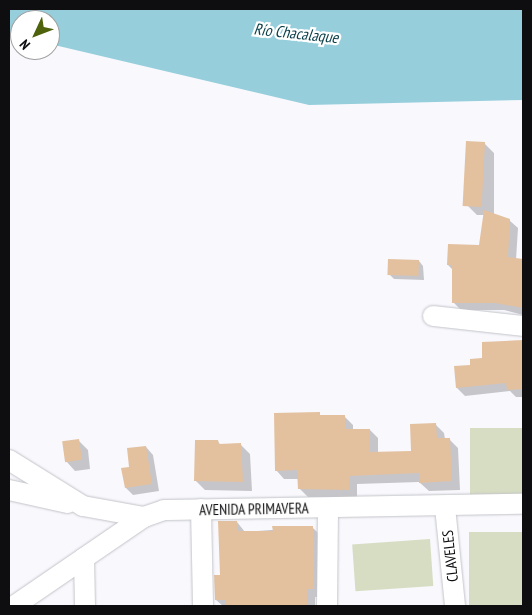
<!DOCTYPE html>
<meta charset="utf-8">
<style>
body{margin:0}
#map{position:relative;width:532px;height:615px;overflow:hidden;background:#f8f8fd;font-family:"PT Sans Narrow",sans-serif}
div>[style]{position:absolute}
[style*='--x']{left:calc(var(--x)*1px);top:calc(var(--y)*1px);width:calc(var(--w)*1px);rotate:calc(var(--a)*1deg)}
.green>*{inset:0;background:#d6ddc2;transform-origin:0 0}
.water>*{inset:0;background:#96cedc}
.shadow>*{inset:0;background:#0003}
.building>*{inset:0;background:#e3c09e;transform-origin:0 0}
.roads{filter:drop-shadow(0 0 1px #c3c4c9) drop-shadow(0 0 1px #c3c4c9)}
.minor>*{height:20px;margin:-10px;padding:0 10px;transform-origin:10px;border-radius:10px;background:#fff}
span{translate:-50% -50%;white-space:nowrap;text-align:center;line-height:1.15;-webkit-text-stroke:4.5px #fff;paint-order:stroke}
.street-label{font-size:15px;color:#0e0e10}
.water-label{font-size:16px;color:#0b3f49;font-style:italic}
.frame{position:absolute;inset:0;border:10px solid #0e0e10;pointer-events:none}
.north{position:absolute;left:10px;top:10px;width:50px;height:50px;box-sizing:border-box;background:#fff;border:1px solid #9f9f9f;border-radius:50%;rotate:227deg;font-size:14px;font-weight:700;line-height:20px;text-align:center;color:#0e0e10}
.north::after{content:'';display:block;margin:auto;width:18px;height:22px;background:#4e620b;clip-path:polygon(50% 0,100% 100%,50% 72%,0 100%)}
</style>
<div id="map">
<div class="green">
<div style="left:523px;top:428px;width:68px;height:53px;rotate:90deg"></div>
<div style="left:523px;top:532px;width:74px;height:54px;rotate:90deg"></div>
<div style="left:430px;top:539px;width:47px;height:78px;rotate:86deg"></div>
</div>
<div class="water">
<div style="clip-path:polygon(9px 9px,523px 9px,523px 100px,309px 105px,50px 44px,50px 20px,20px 20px,20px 37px,9px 34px)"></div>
</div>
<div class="shadow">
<div style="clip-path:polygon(484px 143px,494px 153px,494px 215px,509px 220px,518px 228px,516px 260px,523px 261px,523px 315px,504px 310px,461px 310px,453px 302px,453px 270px,448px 265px,481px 246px,484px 215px,477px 215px,468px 206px)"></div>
<div style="clip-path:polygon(419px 261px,423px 266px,424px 280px,394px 279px,389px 274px)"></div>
<div style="clip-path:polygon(522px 341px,523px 397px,516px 397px,510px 391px,465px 396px,457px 388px,472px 366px)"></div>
<div style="clip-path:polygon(344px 416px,353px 425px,353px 430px,370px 430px,378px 438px,378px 453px,412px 452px,436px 425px,444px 433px,445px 439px,449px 439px,458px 448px,460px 490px,429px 491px,419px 482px,357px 484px,357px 498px,308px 497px,299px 488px,299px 479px,284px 479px,276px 470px)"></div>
<div style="clip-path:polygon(79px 441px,88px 450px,90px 469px,75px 471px,66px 461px)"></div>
<div style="clip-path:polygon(217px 441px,221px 445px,240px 444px,250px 454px,252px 491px,205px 490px,195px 480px)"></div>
<div style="clip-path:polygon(146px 447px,153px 455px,159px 491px,133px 495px,126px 488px)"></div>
<div style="clip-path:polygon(237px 522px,245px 532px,312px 527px,320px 535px,321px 597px,315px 597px,315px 606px,223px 606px,216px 600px)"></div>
</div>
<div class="building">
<div style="left:466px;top:141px;width:19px;height:65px;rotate:3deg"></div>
<div style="clip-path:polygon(484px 210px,510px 219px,508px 257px,523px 259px,523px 308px,495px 303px,452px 303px,452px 265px,447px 265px,448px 244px,479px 245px)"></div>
<div style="left:388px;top:259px;width:31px;height:16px;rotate:2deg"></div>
<div style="clip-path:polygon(523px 340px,523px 389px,507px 390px,506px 383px,456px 388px,454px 366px,470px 365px,470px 359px,482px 358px,482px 342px)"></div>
<div style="clip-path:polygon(320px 412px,320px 415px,345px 415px,345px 429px,370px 429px,370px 452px,411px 451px,410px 424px,436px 423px,437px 438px,450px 438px,452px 481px,419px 483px,419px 473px,349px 476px,349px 490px,298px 489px,297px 470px,275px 471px,274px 413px)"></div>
<div style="left:79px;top:439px;width:21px;height:17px;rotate:82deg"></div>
<div style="clip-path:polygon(195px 440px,218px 440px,219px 444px,241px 443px,243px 482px,194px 481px)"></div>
<div style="clip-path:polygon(146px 446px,152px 484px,125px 488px,121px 468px,129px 467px,127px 448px)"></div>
<div style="clip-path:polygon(218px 521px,237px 521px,237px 531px,273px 531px,272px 526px,313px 526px,314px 589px,308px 589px,307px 606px,225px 606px,225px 600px,215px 600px,214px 575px,220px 575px)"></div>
</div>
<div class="roads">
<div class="minor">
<div style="--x:433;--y:316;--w:91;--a:6.3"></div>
<div style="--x:9;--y:460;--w:87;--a:31.9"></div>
<div style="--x:83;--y:506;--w:62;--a:10.2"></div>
<div style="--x:9;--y:490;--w:60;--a:12.4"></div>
<div style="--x:445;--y:507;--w:100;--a:84.2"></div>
<div style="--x:201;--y:509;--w:97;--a:88.8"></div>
<div style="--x:84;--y:558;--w:48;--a:88.8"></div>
<div style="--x:14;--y:606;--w:158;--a:-34.4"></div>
<div style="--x:144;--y:517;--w:21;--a:-19"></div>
<div style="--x:164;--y:510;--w:359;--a:-1"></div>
<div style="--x:327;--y:606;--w:98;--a:-89.4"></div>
</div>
</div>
<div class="street-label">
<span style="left:254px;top:509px;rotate:-1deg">AVENIDA PRIMAVERA</span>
<span style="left:450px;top:556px;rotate:-96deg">CLAVELES</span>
</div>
<div class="water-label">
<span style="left:296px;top:33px;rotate:6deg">Río Chacalaque</span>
</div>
<div class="frame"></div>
<div class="north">N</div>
</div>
